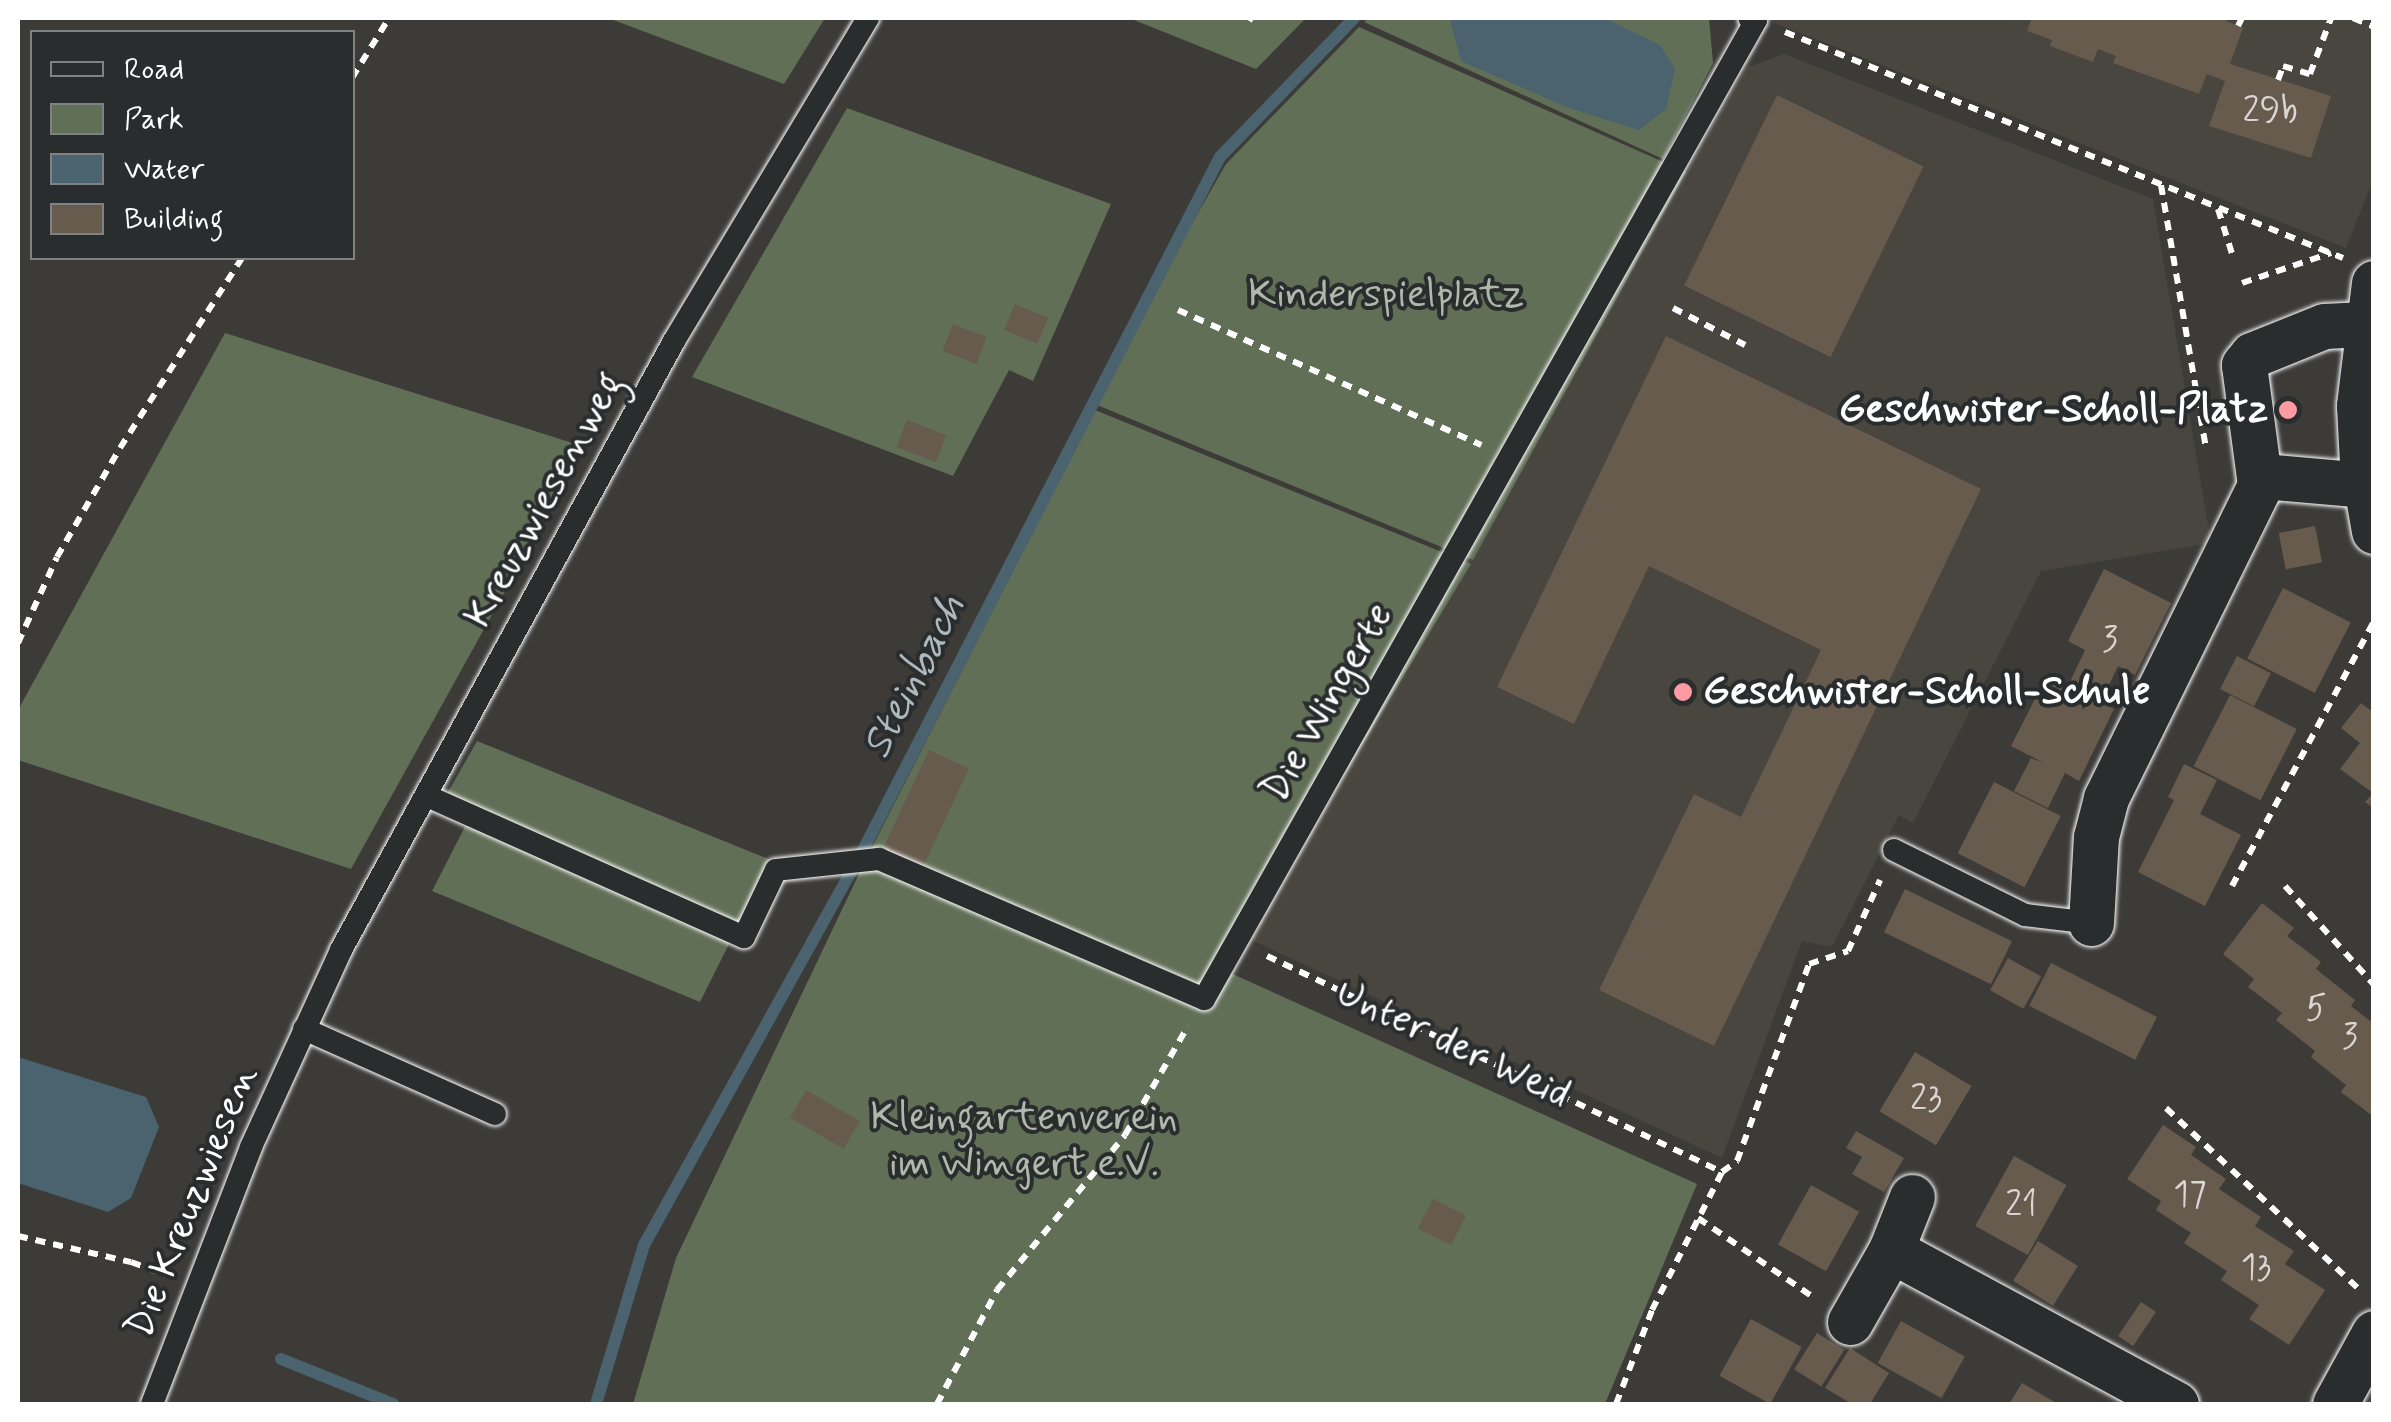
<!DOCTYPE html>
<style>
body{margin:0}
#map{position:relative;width:2391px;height:1422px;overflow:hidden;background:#3c3b38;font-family:Mynerve,sans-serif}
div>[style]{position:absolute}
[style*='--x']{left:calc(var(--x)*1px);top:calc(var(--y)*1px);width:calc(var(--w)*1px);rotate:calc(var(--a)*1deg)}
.built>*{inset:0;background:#49453f}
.green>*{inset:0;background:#616f57}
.water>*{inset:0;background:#4a636e}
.stream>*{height:12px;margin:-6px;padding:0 6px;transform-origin:6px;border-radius:6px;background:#4a636e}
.building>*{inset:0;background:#675b4e;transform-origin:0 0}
.path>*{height:6px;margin-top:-3px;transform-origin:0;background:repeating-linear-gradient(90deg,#fff 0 10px,transparent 0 18px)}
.roads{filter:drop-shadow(0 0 2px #fff) drop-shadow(0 0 2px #fff)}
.lane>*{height:22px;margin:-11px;padding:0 11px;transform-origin:11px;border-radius:11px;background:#2a2d2e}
.street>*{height:45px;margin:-22.5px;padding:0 22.5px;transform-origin:22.5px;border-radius:22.5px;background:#2a2d2e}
.dots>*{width:28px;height:28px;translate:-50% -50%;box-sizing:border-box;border:5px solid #2a2d2e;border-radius:50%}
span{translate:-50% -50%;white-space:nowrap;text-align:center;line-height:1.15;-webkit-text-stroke:8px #2a2d2e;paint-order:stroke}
.number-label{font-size:35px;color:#d9d6d3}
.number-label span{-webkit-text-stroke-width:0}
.park-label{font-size:40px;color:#b0b7ab}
.poi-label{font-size:40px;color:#fff;font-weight:700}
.right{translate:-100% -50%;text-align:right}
.left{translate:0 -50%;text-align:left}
.street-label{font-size:40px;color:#fff}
.water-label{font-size:42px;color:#aeb9be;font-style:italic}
.frame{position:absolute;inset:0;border:20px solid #fff;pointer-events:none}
.legend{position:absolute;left:30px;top:30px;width:325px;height:230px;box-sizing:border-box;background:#2a2d2e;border:2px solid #7f8182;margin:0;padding:12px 18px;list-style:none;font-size:30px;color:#fff}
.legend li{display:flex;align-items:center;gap:20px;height:50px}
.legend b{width:50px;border:2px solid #7f8182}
</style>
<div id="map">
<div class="built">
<div style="clip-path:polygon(1762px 18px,2373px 18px,2373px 180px,2346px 248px)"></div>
<div style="clip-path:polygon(1784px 54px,2153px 199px,2211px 543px,2041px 571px,1913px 823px,1899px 815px,1832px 947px,1802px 941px,1722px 1158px,1247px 938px,1746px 68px)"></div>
</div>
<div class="green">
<div style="clip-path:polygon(608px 18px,825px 18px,784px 84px)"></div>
<div style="clip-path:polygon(1129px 18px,1306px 18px,1256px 69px)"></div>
<div style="clip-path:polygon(1368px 18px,1709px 18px,1713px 63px,1663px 159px,1364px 22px)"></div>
<div style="clip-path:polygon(1359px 27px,1686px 172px,1473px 560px,1097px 405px,1155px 288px,1226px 164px)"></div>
<div style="clip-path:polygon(847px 108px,1111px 204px,1033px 381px,1009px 370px,953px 476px,692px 377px)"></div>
<div style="clip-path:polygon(225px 333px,585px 447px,351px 869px,18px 760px,18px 710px)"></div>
<div style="clip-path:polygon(1095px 410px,1471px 564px,1226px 971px,1697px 1184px,1605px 1404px,633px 1404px,676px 1258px,867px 857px)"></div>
<div style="clip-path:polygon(477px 741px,771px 860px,700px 1002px,432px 891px,471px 815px,443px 801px)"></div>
</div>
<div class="water">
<div style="clip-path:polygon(1604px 18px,1660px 45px,1675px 69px,1666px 109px,1639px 130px,1569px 108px,1461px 61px,1450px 19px)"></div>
<div style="clip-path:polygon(18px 1057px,146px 1097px,159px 1127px,131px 1198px,108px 1212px,18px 1183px)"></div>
</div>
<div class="stream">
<div style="--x:281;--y:1359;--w:121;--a:21.9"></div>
<div style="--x:596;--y:1404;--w:166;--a:-73.2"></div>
<div style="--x:644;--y:1245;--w:447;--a:-61"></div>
<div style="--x:861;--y:854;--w:784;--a:-62.75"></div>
<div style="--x:1220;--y:157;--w:193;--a:-46"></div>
</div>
<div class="building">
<div style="clip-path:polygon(2032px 18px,2227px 18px,2226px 21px,2243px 28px,2230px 64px,2331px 96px,2311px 158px,2209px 126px,2225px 81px,2207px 74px,2199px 94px,2113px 63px,2116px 56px,2098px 49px,2093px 62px,2050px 46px,2052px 40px,2027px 31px)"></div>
<div style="left:1777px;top:95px;width:163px;height:212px;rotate:26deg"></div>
<div style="left:1015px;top:304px;width:36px;height:28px;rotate:23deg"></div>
<div style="left:953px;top:324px;width:36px;height:29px;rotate:21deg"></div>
<div style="clip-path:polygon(1666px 336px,1981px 489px,1714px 1046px,1599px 990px,1694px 794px,1741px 817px,1821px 650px,1649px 566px,1574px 724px,1497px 687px)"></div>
<div style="left:907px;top:420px;width:42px;height:29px;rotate:21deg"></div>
<div style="left:2315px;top:526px;width:37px;height:37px;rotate:79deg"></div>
<div style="clip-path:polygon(2104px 569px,2171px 603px,2135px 675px,2118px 666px,2102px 700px,2069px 684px,2085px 650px,2068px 641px)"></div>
<div style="left:2283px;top:588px;width:76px;height:79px;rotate:27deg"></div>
<div style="left:2237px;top:656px;width:38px;height:37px;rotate:27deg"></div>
<div style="clip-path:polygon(2047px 675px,2114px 709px,2079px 781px,2065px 773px,2048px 808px,2014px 791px,2031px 758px,2044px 763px,2011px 746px)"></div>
<div style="left:2230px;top:695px;width:75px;height:80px;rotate:27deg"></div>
<div style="clip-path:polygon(2361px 703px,2374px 713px,2374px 808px,2365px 802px,2373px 793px,2340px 769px,2360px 743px,2341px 728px)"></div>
<div style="left:929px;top:750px;width:44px;height:107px;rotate:25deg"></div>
<div style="clip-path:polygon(2184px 764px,2217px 780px,2200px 814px,2241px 835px,2205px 906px,2138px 872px,2174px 800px,2168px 797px)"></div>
<div style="left:1994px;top:782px;width:75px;height:80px;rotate:27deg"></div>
<div style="left:1905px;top:889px;width:119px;height:48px;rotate:26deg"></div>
<div style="clip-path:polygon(2262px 903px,2294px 928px,2287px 936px,2321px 962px,2316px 969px,2355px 1000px,2351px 1006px,2374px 1024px,2374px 1117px,2341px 1092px,2346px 1085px,2311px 1057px,2315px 1051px,2276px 1020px,2282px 1013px,2248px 987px,2254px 979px,2223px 954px)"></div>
<div style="left:2008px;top:958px;width:38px;height:37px;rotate:29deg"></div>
<div style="left:2051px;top:963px;width:119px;height:48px;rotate:27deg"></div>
<div style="left:1915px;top:1052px;width:66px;height:69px;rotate:31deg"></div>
<div style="left:806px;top:1090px;width:62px;height:32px;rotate:30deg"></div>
<div style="clip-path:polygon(2163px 1125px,2196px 1147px,2191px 1155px,2226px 1179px,2219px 1189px,2261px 1217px,2255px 1226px,2294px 1251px,2285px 1264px,2325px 1290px,2289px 1345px,2249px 1319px,2259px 1305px,2221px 1280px,2227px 1271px,2184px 1243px,2191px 1233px,2156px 1210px,2161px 1201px,2127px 1179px)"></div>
<div style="clip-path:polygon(1856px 1131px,1904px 1158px,1884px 1192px,1852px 1174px,1862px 1157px,1846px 1148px)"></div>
<div style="left:2014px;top:1156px;width:60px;height:80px;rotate:29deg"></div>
<div style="left:1811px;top:1185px;width:55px;height:68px;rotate:29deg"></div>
<div style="left:1433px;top:1199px;width:37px;height:33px;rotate:27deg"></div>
<div style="left:2038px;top:1241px;width:47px;height:47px;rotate:32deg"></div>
<div style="left:2141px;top:1302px;width:18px;height:41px;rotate:34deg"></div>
<div style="left:1751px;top:1319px;width:58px;height:65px;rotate:29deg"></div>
<div style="left:1901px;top:1321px;width:73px;height:48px;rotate:29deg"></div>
<div style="left:1817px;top:1333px;width:32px;height:43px;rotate:32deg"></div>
<div style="clip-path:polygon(1850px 1348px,1889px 1373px,1870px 1404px,1852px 1404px,1825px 1388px)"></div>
<div style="clip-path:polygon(2022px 1383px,2058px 1404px,2009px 1404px)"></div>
</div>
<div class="path">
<div style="--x:2353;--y:18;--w:23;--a:23"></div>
<div style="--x:1249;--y:21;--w:4;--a:-56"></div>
<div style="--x:2238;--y:26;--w:9;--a:-63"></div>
<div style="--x:1785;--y:32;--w:602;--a:22.05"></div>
<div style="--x:352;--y:78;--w:70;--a:-58.3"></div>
<div style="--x:2278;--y:80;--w:15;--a:-70"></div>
<div style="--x:2283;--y:66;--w:28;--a:17"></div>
<div style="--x:2310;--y:74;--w:60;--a:-69.4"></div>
<div style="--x:2161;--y:185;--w:267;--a:80.3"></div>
<div style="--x:2218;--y:209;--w:53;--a:72.6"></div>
<div style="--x:2242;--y:283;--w:94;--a:-18.6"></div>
<div style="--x:1673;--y:308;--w:81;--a:27.2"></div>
<div style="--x:1178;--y:310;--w:332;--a:24"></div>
<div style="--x:18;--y:643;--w:94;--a:-65.6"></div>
<div style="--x:57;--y:557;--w:126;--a:-60"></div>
<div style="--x:120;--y:448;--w:226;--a:-57.3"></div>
<div style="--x:2232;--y:886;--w:301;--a:-61.8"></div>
<div style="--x:2285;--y:886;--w:133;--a:48"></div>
<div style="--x:1267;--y:956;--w:504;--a:25.39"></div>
<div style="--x:2166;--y:1108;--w:269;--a:43.2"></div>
<div style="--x:1698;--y:1218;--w:143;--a:34.5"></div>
<div style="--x:18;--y:1236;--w:116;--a:13"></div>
<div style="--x:131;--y:1262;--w:37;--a:20"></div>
<div style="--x:937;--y:1404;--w:129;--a:-62.2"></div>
<div style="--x:997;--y:1290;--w:201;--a:-50.4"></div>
<div style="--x:1125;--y:1135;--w:126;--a:-60"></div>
<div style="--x:1616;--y:1404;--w:101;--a:-69"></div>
<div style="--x:1652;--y:1310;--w:155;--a:-63.1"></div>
<div style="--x:1722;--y:1172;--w:19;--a:-36"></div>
<div style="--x:1737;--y:1161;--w:210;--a:-69.9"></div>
<div style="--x:1809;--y:964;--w:41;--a:-18.4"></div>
<div style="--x:1848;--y:951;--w:78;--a:-65.7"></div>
</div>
<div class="roads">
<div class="lane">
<div style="--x:427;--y:796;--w:347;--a:24"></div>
<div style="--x:744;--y:937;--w:74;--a:-64.5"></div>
<div style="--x:776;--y:870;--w:104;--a:-6.1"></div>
<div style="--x:879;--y:859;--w:354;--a:23.3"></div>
<div style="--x:1204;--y:999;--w:1124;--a:-60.58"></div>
<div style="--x:1756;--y:20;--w:7;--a:-164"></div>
<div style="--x:1894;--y:850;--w:146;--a:26.4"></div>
<div style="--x:2025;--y:915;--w:66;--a:6.9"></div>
<div style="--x:304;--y:1029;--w:209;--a:24"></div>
<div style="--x:152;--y:1404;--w:275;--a:-68.9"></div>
<div style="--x:251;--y:1147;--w:217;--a:-65.4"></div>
<div style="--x:341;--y:950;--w:694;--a:-61.33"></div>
<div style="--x:674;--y:341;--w:377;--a:-59"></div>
</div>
<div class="street">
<div style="--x:2374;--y:283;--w:124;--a:97"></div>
<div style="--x:2359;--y:406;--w:57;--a:87"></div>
<div style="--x:2362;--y:463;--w:69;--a:80"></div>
<div style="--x:2262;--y:476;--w:103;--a:5"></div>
<div style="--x:2091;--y:923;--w:86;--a:-86.7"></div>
<div style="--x:2096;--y:837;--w:40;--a:-75.6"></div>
<div style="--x:2106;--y:798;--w:349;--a:-63.8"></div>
<div style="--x:2260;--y:485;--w:121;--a:-97.6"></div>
<div style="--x:2244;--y:365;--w:13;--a:-51"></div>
<div style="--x:2252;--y:355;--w:78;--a:-21.9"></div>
<div style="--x:2324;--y:326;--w:41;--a:-2.8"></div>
<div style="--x:1891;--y:1250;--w:324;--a:28.4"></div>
<div style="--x:1850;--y:1322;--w:83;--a:-60.3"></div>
<div style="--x:1891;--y:1250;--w:57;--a:-68.4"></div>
<div style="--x:2335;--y:1404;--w:81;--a:-61.2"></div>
</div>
</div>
<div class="dots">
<div style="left:2288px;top:410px;background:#ff9aa2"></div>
<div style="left:1683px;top:692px;background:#ff9aa2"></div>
</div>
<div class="number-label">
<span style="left:2270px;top:111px">29b</span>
<span style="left:2110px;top:640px">3</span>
<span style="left:2316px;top:1009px">5</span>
<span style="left:2350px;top:1037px">3</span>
<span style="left:1926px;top:1099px">23</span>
<span style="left:2190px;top:1195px">17</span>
<span style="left:2021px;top:1205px">21</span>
<span style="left:2256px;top:1268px">13</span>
</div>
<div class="park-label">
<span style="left:1386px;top:295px">Kinderspielplatz</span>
<span style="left:1024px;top:1141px">Kleingartenverein<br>im Wingert e.V.</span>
</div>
<div class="poi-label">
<span class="right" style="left:2268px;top:410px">Geschwister-Scholl-Platz</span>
<span class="left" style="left:1703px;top:692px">Geschwister-Scholl-Schule</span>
</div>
<div class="street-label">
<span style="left:545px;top:500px;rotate:-61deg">Kreuzwiesenweg</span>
<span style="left:1328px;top:703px;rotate:-60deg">Die Wingerte</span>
<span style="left:1453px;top:1044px;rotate:25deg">Unter der Weid</span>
<span style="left:192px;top:1202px;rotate:-68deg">Die Kreuzwiesen</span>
</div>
<div class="water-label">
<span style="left:915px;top:677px;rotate:-63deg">Steinbach</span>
</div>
<div class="frame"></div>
<ul class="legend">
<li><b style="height:12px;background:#2a2d2e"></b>Road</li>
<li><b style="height:28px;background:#616f57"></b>Park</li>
<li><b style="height:28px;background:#4a636e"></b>Water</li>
<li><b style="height:28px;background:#675b4e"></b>Building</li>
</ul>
</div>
